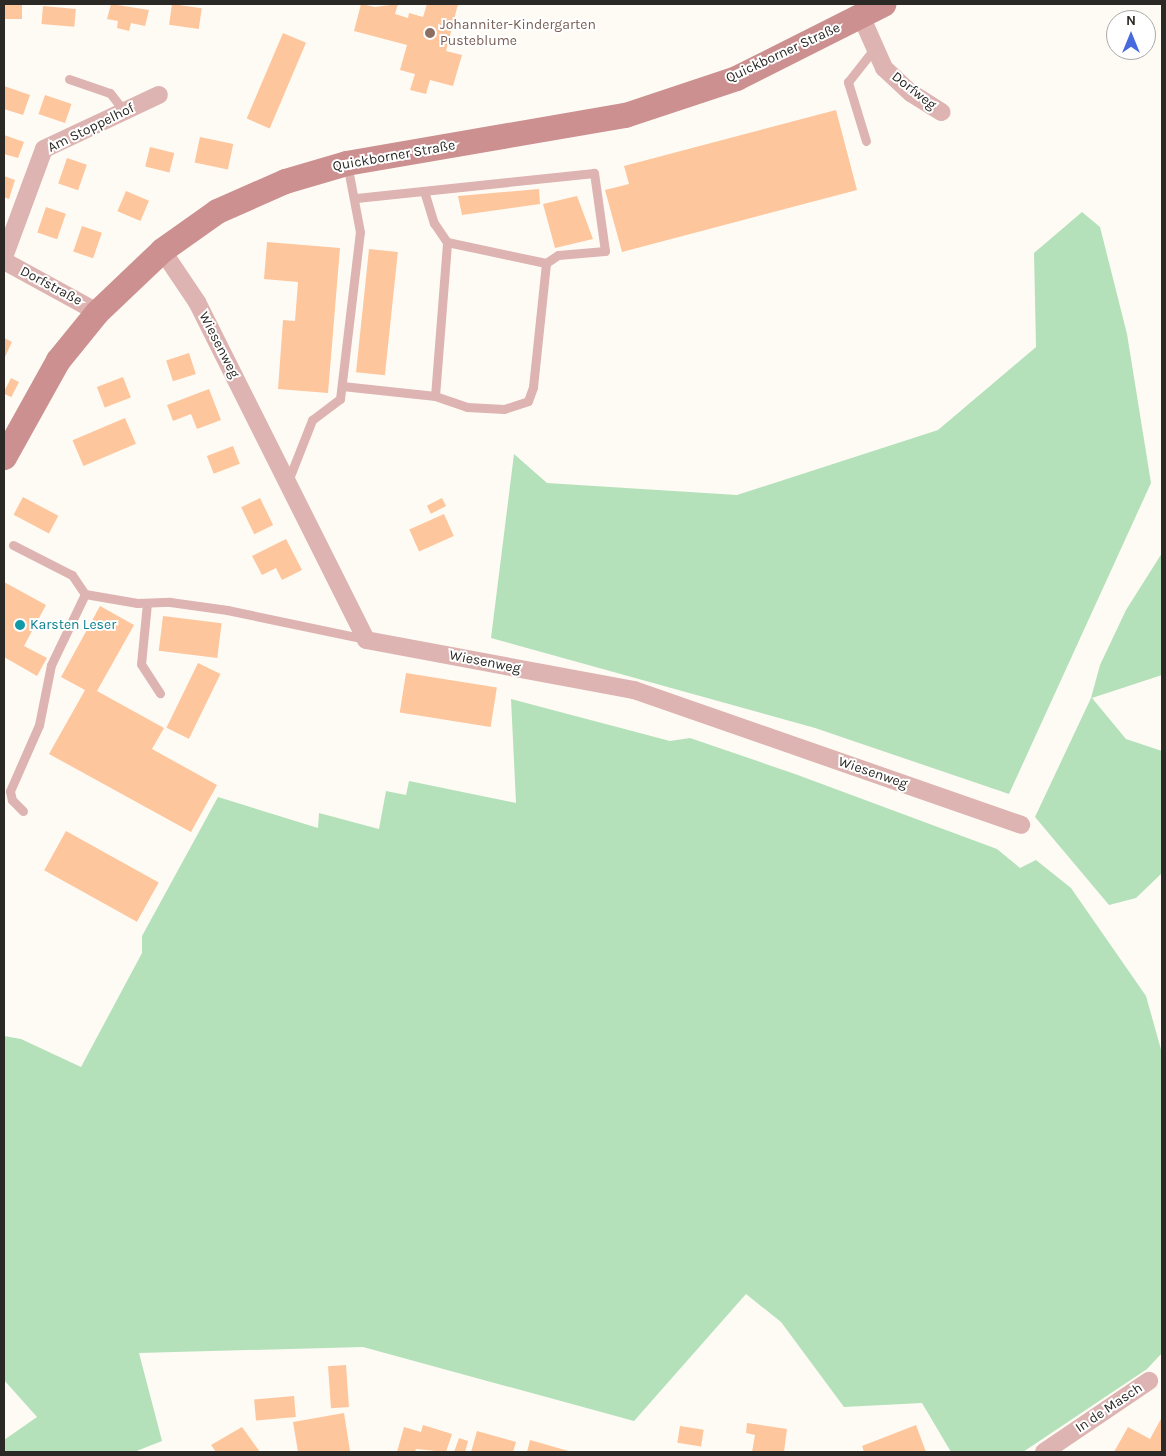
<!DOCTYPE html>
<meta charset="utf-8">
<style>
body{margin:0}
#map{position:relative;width:1166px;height:1456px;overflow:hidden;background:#fefbf5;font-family:Karla,sans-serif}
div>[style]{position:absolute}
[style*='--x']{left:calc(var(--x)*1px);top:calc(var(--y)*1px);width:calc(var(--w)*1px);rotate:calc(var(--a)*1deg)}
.green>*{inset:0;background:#b4e1ba}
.building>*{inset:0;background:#fec69c;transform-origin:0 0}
.service>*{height:9px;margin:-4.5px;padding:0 4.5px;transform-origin:4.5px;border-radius:4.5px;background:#ddb4b2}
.minor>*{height:18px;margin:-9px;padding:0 9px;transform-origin:9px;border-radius:9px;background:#ddb4b2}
.secondary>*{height:25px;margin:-12.5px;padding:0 12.5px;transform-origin:12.5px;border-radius:12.5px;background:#cb908f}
.dots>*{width:14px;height:14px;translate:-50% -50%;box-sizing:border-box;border:2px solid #fff;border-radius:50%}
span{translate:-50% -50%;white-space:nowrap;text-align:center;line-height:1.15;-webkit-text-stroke:4px #fff;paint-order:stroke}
.education-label{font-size:14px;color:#785e54}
.left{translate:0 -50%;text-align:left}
.street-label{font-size:14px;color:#2b2925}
.culture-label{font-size:14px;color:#0d838f}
.frame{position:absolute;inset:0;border:5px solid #2b2925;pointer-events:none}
.north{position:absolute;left:1106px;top:10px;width:50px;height:50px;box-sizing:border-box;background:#fff;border:1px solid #aaa9a8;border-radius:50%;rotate:0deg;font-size:14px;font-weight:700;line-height:20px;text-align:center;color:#2b2925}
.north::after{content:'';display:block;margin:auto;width:18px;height:22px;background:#476bde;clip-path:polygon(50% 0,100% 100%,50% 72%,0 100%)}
</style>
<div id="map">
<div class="green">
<div style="clip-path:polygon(1082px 212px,1100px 227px,1127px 334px,1151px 483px,1009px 794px,815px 728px,491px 638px,514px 454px,547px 483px,737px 495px,938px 430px,1036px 347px,1034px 253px)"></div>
<div style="clip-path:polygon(1162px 553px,1162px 675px,1092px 698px,1126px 739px,1162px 751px,1162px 873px,1136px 898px,1109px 905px,1035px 817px,1091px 698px,1100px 665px,1126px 610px)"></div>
<div style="clip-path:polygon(511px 699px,670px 741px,690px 738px,795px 774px,997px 849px,1020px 868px,1036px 860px,1071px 888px,1146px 996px,1162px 1053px,1162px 1353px,1147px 1369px,1023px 1452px,951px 1452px,922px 1403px,844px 1407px,781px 1322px,746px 1294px,634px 1421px,363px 1347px,139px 1353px,162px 1441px,134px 1452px,4px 1452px,4px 1440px,37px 1417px,4px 1380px,4px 1036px,21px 1039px,81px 1067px,142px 953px,142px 936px,218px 797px,318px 828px,319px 813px,379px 829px,386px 791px,406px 795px,409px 781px,516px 803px)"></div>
</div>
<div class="building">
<div style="left:4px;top:4px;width:18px;height:15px"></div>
<div style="clip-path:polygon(111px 4px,149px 10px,145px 26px,131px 23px,129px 31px,117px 28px,118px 21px,107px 19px)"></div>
<div style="left:172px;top:4px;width:30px;height:21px;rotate:8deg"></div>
<div style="clip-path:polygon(361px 4px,375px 7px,398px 4px,395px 14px,408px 18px,409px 13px,423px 17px,427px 4px,458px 4px,446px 51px,462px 55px,453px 86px,430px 80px,426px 94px,410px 90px,415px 74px,400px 70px,407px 45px,354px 31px)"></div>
<div style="left:43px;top:6px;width:33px;height:18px;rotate:5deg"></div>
<div style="left:283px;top:33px;width:25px;height:93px;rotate:23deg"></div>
<div style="clip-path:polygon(4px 86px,30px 95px,23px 115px,4px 109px)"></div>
<div style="left:45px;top:95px;width:28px;height:20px;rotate:19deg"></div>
<div style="clip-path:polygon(836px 110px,857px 190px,622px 252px,605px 190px,629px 184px,624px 166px)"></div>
<div style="clip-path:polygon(4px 135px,24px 142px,18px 158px,4px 154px)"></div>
<div style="left:200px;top:137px;width:34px;height:26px;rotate:12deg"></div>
<div style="left:150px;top:147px;width:25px;height:20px;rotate:14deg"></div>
<div style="left:67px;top:158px;width:21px;height:27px;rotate:19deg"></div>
<div style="clip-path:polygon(4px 176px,15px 180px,9px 199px,4px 197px)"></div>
<div style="clip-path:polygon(539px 189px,540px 204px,462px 215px,458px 196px)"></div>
<div style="left:126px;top:191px;width:25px;height:22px;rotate:23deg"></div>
<div style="clip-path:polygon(577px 196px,593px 239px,555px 248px,543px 204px)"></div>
<div style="left:46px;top:207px;width:21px;height:27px;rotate:19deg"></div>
<div style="left:82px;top:226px;width:21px;height:27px;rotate:19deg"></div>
<div style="clip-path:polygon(267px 242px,340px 248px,328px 393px,278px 389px,283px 320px,295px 321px,298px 282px,264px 279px)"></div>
<div style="left:369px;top:249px;width:29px;height:124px;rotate:6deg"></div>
<div style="clip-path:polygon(4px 338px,12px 342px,4px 359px)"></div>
<div style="left:189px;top:353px;width:22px;height:24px;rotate:72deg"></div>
<div style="left:123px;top:377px;width:22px;height:28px;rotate:69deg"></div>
<div style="left:11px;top:378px;width:9px;height:17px;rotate:27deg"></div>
<div style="clip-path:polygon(209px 389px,221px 420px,197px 429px,191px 414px,173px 421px,167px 405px)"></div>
<div style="left:125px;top:418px;width:28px;height:57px;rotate:67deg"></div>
<div style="left:233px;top:446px;width:19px;height:28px;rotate:69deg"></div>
<div style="left:23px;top:497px;width:40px;height:20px;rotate:28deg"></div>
<div style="left:260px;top:498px;width:30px;height:21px;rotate:64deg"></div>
<div style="left:442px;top:498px;width:9px;height:17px;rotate:63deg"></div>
<div style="left:444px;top:514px;width:24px;height:38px;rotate:66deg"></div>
<div style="clip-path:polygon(286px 539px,302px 570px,282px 580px,276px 568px,262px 575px,252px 556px)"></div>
<div style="clip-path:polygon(4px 582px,46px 605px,24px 646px,47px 658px,37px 676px,4px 657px)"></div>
<div style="clip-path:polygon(100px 606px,134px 625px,97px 691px,164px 728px,152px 749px,217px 785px,191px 832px,49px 754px,85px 690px,61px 677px)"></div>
<div style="left:163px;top:616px;width:59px;height:35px;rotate:7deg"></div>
<div style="left:198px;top:663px;width:25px;height:72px;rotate:26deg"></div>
<div style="left:406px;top:673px;width:92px;height:40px;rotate:9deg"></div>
<div style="left:66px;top:831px;width:106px;height:45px;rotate:29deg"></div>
<div style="left:346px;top:1365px;width:42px;height:18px;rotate:86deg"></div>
<div style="left:294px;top:1396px;width:21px;height:40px;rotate:85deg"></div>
<div style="clip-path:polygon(344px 1413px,350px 1451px,298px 1452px,293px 1422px)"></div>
<div style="clip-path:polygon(1162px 1417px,1162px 1452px,1114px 1452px,1128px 1427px,1150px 1439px)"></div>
<div style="clip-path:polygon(747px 1423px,787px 1429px,784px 1452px,752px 1452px,755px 1435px,746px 1433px)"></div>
<div style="clip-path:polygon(423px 1425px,452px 1434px,446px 1452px,416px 1449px,415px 1452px,397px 1452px,404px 1427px,421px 1432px)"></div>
<div style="clip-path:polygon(916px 1425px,926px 1452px,864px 1452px,862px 1446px)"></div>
<div style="left:680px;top:1426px;width:24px;height:17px;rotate:9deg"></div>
<div style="clip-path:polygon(242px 1427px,260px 1452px,216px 1452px,211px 1445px)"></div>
<div style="clip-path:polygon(477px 1431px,516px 1442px,513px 1452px,471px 1452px)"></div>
<div style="clip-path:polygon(459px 1438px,468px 1441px,465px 1452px,454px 1452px)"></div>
<div style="clip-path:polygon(530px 1440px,572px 1452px,527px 1452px)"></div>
</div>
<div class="service">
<div style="--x:69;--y:79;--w:43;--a:18.9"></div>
<div style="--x:110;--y:93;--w:24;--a:52"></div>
<div style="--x:866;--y:141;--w:62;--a:-107"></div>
<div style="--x:848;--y:82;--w:42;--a:-51.8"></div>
<div style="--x:424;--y:191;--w:34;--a:73"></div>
<div style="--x:434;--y:223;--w:23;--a:56"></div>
<div style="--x:447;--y:242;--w:101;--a:12"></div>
<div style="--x:342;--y:386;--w:94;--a:6.1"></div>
<div style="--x:435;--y:396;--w:34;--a:19"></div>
<div style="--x:467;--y:407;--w:37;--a:3"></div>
<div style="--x:504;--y:409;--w:25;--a:-18"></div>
<div style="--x:528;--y:401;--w:15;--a:-70"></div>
<div style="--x:533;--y:387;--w:125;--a:-84"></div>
<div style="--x:546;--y:263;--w:14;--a:-34"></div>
<div style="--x:558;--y:255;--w:47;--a:-4.9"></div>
<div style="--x:605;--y:251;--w:79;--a:-98"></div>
<div style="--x:594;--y:173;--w:239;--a:174"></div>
<div style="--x:435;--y:396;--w:154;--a:-85.5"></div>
<div style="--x:288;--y:481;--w:66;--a:-68.5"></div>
<div style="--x:312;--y:420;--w:35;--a:-37"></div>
<div style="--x:340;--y:399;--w:168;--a:-83.2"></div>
<div style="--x:360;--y:232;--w:70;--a:-100.7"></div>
<div style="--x:13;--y:545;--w:66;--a:27"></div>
<div style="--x:72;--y:575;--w:23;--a:56"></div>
<div style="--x:147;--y:603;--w:61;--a:95.6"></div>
<div style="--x:141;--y:664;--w:35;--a:57"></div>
<div style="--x:23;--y:811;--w:16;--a:-135"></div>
<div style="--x:12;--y:800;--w:9;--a:-103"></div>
<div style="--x:10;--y:791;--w:72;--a:-66.3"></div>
<div style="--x:39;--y:725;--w:61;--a:-78.7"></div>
<div style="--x:51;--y:665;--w:79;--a:-64.4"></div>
<div style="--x:85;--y:594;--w:53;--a:9.8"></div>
<div style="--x:137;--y:603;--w:33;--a:-2"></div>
<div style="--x:170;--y:602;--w:58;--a:8"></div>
<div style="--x:227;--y:610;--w:142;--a:11.8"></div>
</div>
<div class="minor">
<div style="--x:861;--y:16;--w:57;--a:66.1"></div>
<div style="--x:884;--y:68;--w:37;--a:43"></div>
<div style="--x:911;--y:93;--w:36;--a:32"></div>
<div style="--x:162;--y:250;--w:63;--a:56.1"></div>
<div style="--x:197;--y:302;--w:378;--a:63.4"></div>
<div style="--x:366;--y:640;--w:273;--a:10.6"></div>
<div style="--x:634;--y:690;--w:410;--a:19.2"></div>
<div style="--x:4;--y:257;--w:115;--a:-69.7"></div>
<div style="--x:44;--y:149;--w:127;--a:-25.2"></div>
<div style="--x:4;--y:261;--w:106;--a:28.7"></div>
<div style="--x:1044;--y:1452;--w:127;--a:-34.1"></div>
</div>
<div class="secondary">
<div style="--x:4;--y:457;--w:111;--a:-60.9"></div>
<div style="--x:58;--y:360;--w:62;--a:-50.9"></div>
<div style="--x:97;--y:312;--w:90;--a:-43.6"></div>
<div style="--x:162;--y:250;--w:67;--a:-35.3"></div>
<div style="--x:217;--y:211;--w:74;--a:-23.8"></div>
<div style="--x:285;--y:181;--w:64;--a:-16.4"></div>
<div style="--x:346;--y:163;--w:283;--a:-9.8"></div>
<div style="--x:625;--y:115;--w:117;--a:-18.4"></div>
<div style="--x:736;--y:78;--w:165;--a:-26.7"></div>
</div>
<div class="dots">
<div style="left:430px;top:33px;background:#8d6e63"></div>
<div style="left:20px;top:625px;background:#0f9aa8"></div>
</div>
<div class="education-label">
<span class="left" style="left:440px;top:33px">Johanniter-Kindergarten<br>Pusteblume</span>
</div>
<div class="street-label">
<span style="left:783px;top:53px;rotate:-25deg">Quickborner Straße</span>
<span style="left:914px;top:91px;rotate:38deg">Dorfweg</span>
<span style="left:91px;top:128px;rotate:-26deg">Am Stoppelhof</span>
<span style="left:394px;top:156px;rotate:-10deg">Quickborner Straße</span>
<span style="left:51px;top:286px;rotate:28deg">Dorfstraße</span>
<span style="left:219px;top:345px;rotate:63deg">Wiesenweg</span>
<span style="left:485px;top:662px;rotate:11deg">Wiesenweg</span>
<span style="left:873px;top:773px;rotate:19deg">Wiesenweg</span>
<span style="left:1109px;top:1408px;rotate:-34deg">In de Masch</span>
</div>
<div class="culture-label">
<span class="left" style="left:30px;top:625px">Karsten Leser</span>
</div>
<div class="frame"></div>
<div class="north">N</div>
</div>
